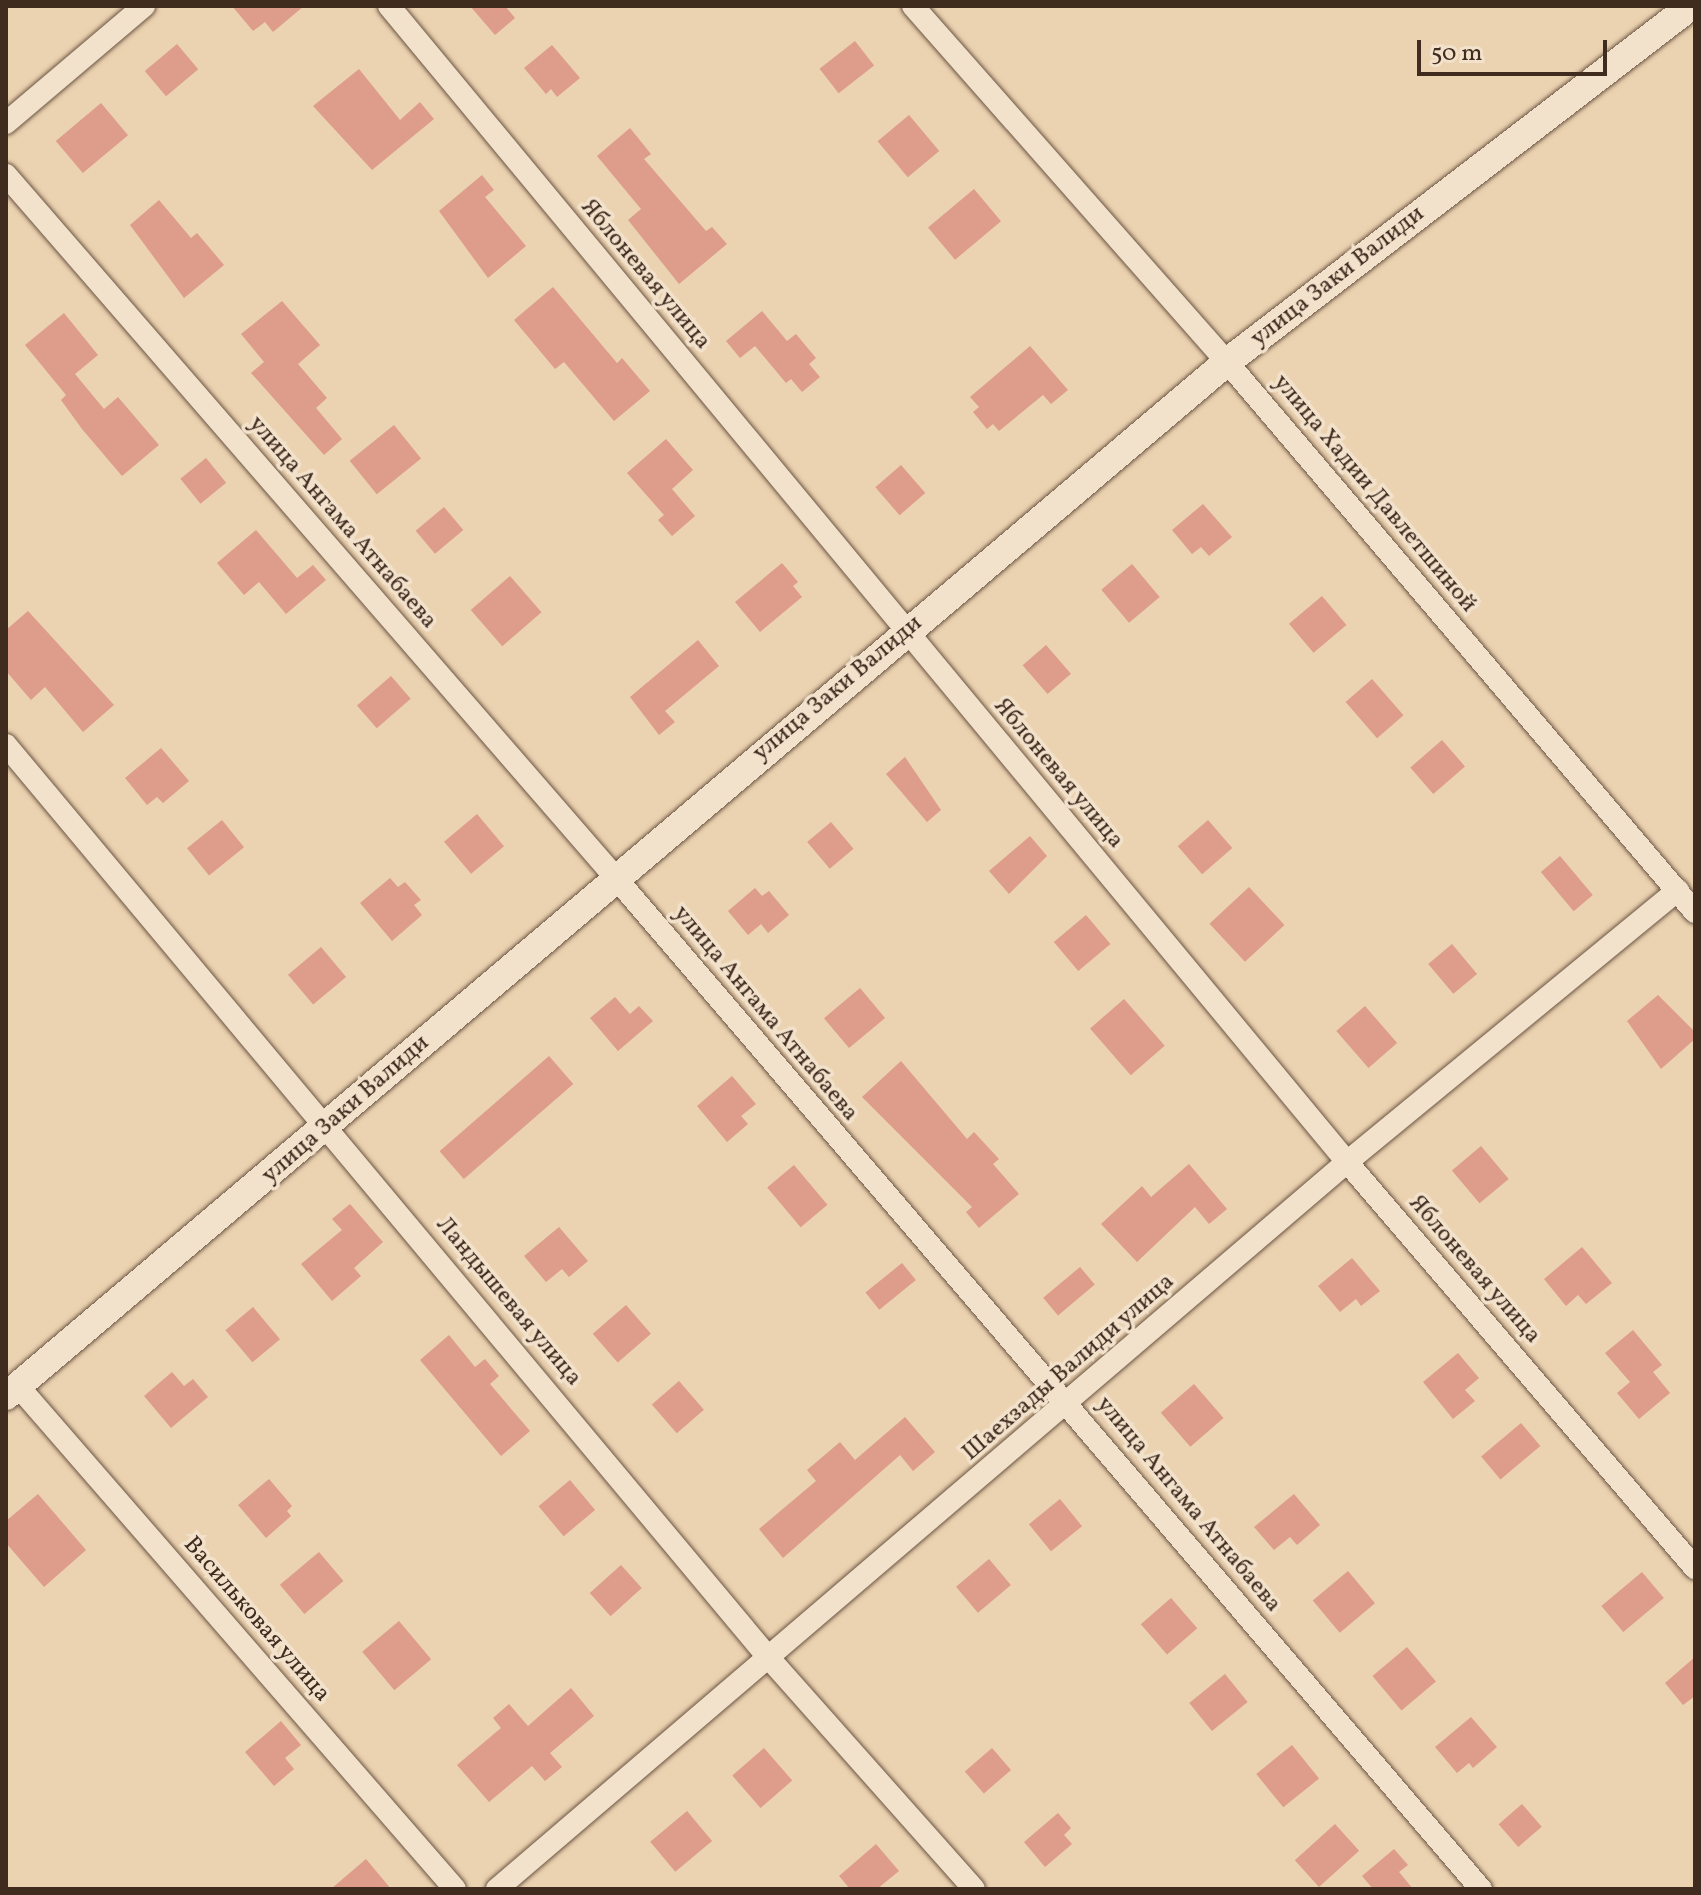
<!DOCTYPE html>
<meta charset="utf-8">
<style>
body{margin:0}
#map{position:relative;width:1701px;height:1895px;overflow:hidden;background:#ebd2b0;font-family:Vollkorn,serif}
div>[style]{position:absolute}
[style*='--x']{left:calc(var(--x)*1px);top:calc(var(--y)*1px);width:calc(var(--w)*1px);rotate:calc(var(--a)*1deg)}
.building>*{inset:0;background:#de9c8a;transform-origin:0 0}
.roads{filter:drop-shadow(0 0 2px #6b5543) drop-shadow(0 0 2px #6b5543)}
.minor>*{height:22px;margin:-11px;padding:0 11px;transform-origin:11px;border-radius:11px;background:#f2e2cc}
.tertiary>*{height:28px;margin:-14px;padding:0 14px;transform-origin:14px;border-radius:14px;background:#f2e2cc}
span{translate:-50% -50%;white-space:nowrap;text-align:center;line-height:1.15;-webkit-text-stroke:7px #f2e2cc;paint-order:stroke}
.street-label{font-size:24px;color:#402b1f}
.frame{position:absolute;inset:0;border:8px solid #402b1f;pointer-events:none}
.scale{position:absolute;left:1417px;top:40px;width:190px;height:36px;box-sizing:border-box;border:4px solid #402b1f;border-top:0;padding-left:10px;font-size:24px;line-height:28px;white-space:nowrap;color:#402b1f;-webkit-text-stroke:6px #f2e2cc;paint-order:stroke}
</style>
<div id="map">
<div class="building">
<div style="clip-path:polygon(232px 6px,304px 6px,273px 32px,265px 22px,253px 31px)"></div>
<div style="clip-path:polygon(470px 6px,505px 6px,515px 18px,495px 35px)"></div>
<div style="left:855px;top:41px;width:31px;height:45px;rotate:52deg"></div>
<div style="left:177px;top:44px;width:33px;height:42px;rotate:50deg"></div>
<div style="clip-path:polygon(552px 45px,580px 78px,557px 97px,551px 89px,546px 94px,524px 68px)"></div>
<div style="clip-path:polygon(359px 69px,400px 120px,420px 102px,434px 119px,372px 170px,313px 106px)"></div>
<div style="left:101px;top:103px;width:42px;height:59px;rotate:50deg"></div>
<div style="left:909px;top:115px;width:47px;height:41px;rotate:50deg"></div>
<div style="clip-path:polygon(630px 128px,651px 154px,644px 159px,706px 231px,712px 227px,727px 244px,679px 284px,628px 220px,641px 209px,597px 156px)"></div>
<div style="clip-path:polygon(482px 175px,494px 190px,485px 197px,526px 246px,488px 278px,439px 211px)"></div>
<div style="left:974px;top:189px;width:42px;height:60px;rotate:50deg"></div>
<div style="clip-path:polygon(159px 200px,191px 238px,197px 233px,224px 265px,184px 298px,130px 225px)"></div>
<div style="clip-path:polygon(553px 287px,617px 363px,622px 358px,650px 391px,614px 421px,564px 362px,555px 369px,514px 320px)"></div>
<div style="clip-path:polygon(282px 301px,320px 345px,298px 364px,327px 398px,316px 408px,342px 439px,324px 455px,251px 373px,264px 362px,241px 334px)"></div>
<div style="clip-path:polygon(762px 311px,787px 341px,796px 334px,816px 358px,809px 364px,820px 377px,802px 392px,791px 379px,786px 383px,755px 346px,740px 358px,726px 341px)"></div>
<div style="clip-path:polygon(64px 313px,98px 355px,75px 374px,104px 409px,118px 397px,159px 445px,122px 476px,82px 429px,61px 400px,66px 395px,25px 345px)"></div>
<div style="clip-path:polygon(1030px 346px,1068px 390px,1051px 404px,1043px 395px,999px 431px,993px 424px,987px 429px,973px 412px,979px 407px,970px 397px)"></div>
<div style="left:394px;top:425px;width:43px;height:57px;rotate:51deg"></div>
<div style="clip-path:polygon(666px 439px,693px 470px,672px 489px,695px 516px,672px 536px,658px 520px,664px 515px,627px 473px)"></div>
<div style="left:206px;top:458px;width:32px;height:33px;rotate:51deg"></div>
<div style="left:901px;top:465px;width:37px;height:34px;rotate:49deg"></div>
<div style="clip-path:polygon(1203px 504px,1232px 537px,1209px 556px,1201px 547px,1192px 554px,1172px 530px)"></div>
<div style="left:444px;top:507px;width:30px;height:37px;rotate:50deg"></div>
<div style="clip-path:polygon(256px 530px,297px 578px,313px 565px,326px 580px,286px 614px,259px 582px,244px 595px,217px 563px)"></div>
<div style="clip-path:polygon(782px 563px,798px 582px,793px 586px,802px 597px,760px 632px,735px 602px)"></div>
<div style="left:1132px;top:564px;width:43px;height:40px;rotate:50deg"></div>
<div style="left:510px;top:576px;width:48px;height:52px;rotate:49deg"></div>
<div style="left:1322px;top:596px;width:38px;height:43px;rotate:50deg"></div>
<div style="clip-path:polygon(28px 611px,114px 705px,83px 732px,45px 687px,31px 700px,6px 671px,6px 630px)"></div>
<div style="clip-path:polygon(698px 640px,719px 666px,665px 711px,675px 722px,659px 735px,630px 697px)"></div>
<div style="left:1046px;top:645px;width:38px;height:31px;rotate:49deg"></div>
<div style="left:391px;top:676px;width:30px;height:45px;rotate:49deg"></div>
<div style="left:1372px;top:679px;width:48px;height:35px;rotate:49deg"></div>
<div style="left:1442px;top:740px;width:35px;height:42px;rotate:49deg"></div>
<div style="clip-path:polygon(161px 748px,189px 781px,163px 803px,157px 797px,147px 805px,125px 778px)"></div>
<div style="clip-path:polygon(905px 757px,941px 810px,927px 822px,886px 774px)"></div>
<div style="left:477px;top:814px;width:42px;height:43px;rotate:50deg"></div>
<div style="left:222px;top:820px;width:35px;height:45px;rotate:51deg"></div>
<div style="left:1208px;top:820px;width:37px;height:40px;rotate:49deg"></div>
<div style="left:831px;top:822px;width:35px;height:31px;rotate:50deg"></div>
<div style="clip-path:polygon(1030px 836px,1047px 856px,1009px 894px,989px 871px)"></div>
<div style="left:1560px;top:856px;width:51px;height:25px;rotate:50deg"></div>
<div style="clip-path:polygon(390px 878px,398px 887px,405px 882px,421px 900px,414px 905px,422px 915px,392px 941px,360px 903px)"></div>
<div style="left:1249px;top:887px;width:52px;height:54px;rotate:47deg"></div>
<div style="clip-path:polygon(755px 888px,762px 896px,769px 891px,789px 915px,768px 933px,761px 924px,748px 935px,728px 911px)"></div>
<div style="left:1086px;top:915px;width:38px;height:42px;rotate:50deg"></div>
<div style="left:1452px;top:944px;width:39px;height:31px;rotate:50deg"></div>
<div style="left:321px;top:947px;width:39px;height:43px;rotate:50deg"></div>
<div style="left:860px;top:988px;width:39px;height:47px;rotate:50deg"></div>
<div style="clip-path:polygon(1658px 995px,1695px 1032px,1695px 1039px,1661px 1069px,1627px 1021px)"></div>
<div style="clip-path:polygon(615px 997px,630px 1014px,639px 1006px,653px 1021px,618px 1051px,590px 1018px)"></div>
<div style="left:1124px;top:999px;width:62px;height:45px;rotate:49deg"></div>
<div style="left:1365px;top:1006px;width:49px;height:38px;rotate:49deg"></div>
<div style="left:549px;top:1056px;width:37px;height:145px;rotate:49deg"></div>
<div style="clip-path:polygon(901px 1061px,967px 1139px,974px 1132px,999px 1159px,993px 1164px,1019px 1194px,979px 1228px,966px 1212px,972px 1207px,862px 1097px)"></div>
<div style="clip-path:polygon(732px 1076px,756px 1104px,741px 1116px,748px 1124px,727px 1142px,697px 1106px)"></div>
<div style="left:1481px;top:1146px;width:43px;height:38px;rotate:50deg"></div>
<div style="clip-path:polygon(1189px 1164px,1227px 1209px,1209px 1224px,1195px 1207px,1137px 1262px,1101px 1224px,1142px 1186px,1151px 1197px)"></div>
<div style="left:794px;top:1165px;width:52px;height:35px;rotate:50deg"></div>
<div style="clip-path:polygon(350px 1204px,383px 1242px,354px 1268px,361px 1276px,332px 1301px,301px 1264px,342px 1230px,332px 1219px)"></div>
<div style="clip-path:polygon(559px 1227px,588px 1261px,569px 1277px,562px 1269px,546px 1282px,524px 1256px)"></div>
<div style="clip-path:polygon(1582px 1247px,1612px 1283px,1586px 1304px,1578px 1295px,1566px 1306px,1544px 1279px)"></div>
<div style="clip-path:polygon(1352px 1258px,1380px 1291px,1361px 1306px,1356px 1299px,1340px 1312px,1318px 1286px)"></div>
<div style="left:902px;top:1263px;width:22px;height:47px;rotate:51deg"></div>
<div style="left:1080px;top:1267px;width:23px;height:48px;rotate:50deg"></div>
<div style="left:626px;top:1305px;width:38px;height:44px;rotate:49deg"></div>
<div style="left:253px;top:1307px;width:42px;height:36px;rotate:50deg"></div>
<div style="clip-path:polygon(1633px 1330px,1662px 1365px,1653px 1372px,1670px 1393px,1639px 1419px,1617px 1393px,1630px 1382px,1605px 1353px)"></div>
<div style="clip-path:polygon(449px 1335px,475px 1367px,485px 1359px,499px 1376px,490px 1384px,530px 1431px,501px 1456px,420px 1360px)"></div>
<div style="clip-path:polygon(1458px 1353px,1479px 1378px,1465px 1390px,1475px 1401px,1453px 1419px,1423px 1382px)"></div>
<div style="clip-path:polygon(172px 1372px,184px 1386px,193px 1379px,208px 1397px,171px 1428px,144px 1396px)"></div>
<div style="left:679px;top:1381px;width:38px;height:36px;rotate:49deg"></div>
<div style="left:1194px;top:1384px;width:45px;height:44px;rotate:49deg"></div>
<div style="clip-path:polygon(905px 1417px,935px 1452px,913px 1471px,900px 1455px,783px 1558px,759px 1529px,816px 1481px,807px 1470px,840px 1442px,855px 1460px)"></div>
<div style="left:1521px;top:1423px;width:30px;height:52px;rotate:50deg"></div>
<div style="clip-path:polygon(269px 1479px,292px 1506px,287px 1511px,291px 1516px,266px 1538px,238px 1505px)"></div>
<div style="left:570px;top:1480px;width:39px;height:41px;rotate:50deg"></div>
<div style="clip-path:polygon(38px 1494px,86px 1550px,44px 1587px,6px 1543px,6px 1521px)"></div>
<div style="clip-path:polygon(1294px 1494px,1320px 1525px,1297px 1545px,1290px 1537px,1274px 1550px,1254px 1527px)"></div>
<div style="left:1060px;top:1499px;width:35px;height:40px;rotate:51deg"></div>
<div style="left:319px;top:1552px;width:38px;height:51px;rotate:50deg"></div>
<div style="left:989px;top:1559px;width:34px;height:43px;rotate:50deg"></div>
<div style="left:621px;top:1565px;width:31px;height:42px;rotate:48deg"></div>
<div style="left:1348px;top:1571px;width:42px;height:46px;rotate:50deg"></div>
<div style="left:1642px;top:1572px;width:34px;height:53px;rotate:50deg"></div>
<div style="left:1171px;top:1598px;width:40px;height:40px;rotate:49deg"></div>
<div style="left:399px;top:1621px;width:50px;height:48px;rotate:50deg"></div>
<div style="left:1407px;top:1647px;width:45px;height:45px;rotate:50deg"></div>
<div style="clip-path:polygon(1695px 1657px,1695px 1696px,1683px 1705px,1665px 1683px)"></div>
<div style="left:1225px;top:1674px;width:36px;height:46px;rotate:51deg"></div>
<div style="clip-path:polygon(571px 1688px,594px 1716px,550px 1753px,562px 1767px,545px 1781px,532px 1766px,489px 1802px,457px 1765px,501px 1728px,493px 1718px,509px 1704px,528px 1726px)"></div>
<div style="clip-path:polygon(1471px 1717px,1497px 1747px,1473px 1768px,1469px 1763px,1457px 1773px,1435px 1747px)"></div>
<div style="clip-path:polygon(281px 1721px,301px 1745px,285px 1758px,294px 1769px,274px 1786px,245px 1752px)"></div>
<div style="left:1292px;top:1745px;width:43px;height:46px;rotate:51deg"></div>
<div style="left:764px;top:1748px;width:43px;height:42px;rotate:49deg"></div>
<div style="left:992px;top:1748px;width:29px;height:36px;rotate:49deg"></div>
<div style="left:1522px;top:1804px;width:30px;height:31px;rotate:49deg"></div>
<div style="left:687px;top:1811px;width:39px;height:48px;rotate:50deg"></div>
<div style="clip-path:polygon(1058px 1813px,1071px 1828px,1064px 1835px,1072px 1844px,1045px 1867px,1024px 1842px)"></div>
<div style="left:1335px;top:1824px;width:36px;height:54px;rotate:48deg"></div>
<div style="clip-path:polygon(876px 1844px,899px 1871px,877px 1889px,850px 1889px,839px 1876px)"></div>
<div style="clip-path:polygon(1394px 1849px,1408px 1865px,1399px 1872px,1413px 1889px,1373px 1889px,1362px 1876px)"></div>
<div style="clip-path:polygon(366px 1859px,391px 1889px,331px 1889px)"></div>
</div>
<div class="roads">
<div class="minor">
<div style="--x:389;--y:6;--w:1501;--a:50.35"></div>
<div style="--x:1347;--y:1162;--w:535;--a:49.4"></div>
<div style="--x:913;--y:6;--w:475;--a:48.6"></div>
<div style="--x:1227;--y:362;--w:722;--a:49.61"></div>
<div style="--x:6;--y:123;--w:181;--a:-40.3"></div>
<div style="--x:6;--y:175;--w:929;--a:49.06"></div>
<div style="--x:615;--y:877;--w:1332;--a:49.45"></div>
<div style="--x:6;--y:745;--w:1188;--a:50.12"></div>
<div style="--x:768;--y:1657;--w:310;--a:48.4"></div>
<div style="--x:18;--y:1386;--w:666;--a:49.02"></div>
<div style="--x:497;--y:1889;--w:1118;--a:-40.54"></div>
<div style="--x:1347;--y:1162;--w:428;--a:-39.4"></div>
</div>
<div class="tertiary">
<div style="--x:6;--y:1396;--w:1600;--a:-40.26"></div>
<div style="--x:1227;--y:362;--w:585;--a:-37.5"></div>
</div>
</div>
<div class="street-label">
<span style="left:645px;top:275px;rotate:50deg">Яблоневая улица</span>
<span style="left:1338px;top:277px;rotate:-38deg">улица Заки Валиди</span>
<span style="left:1374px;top:494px;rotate:50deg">улица Хадии Давлетшиной</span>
<span style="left:342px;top:523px;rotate:49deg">улица Ангама Атнабаева</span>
<span style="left:838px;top:689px;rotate:-40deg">улица Заки Валиди</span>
<span style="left:1058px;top:774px;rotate:50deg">Яблоневая улица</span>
<span style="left:765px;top:1014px;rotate:50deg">улица Ангама Атнабаева</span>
<span style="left:346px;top:1110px;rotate:-41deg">улица Заки Валиди</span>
<span style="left:1474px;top:1270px;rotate:49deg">Яблоневая улица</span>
<span style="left:508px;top:1302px;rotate:50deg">Ландышевая улица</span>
<span style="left:1069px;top:1368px;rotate:-41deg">Шаехзады Валиди улица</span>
<span style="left:1188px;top:1505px;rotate:50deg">улица Ангама Атнабаева</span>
<span style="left:256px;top:1620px;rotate:49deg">Васильковая улица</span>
</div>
<div class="frame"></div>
<div class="scale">50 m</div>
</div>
